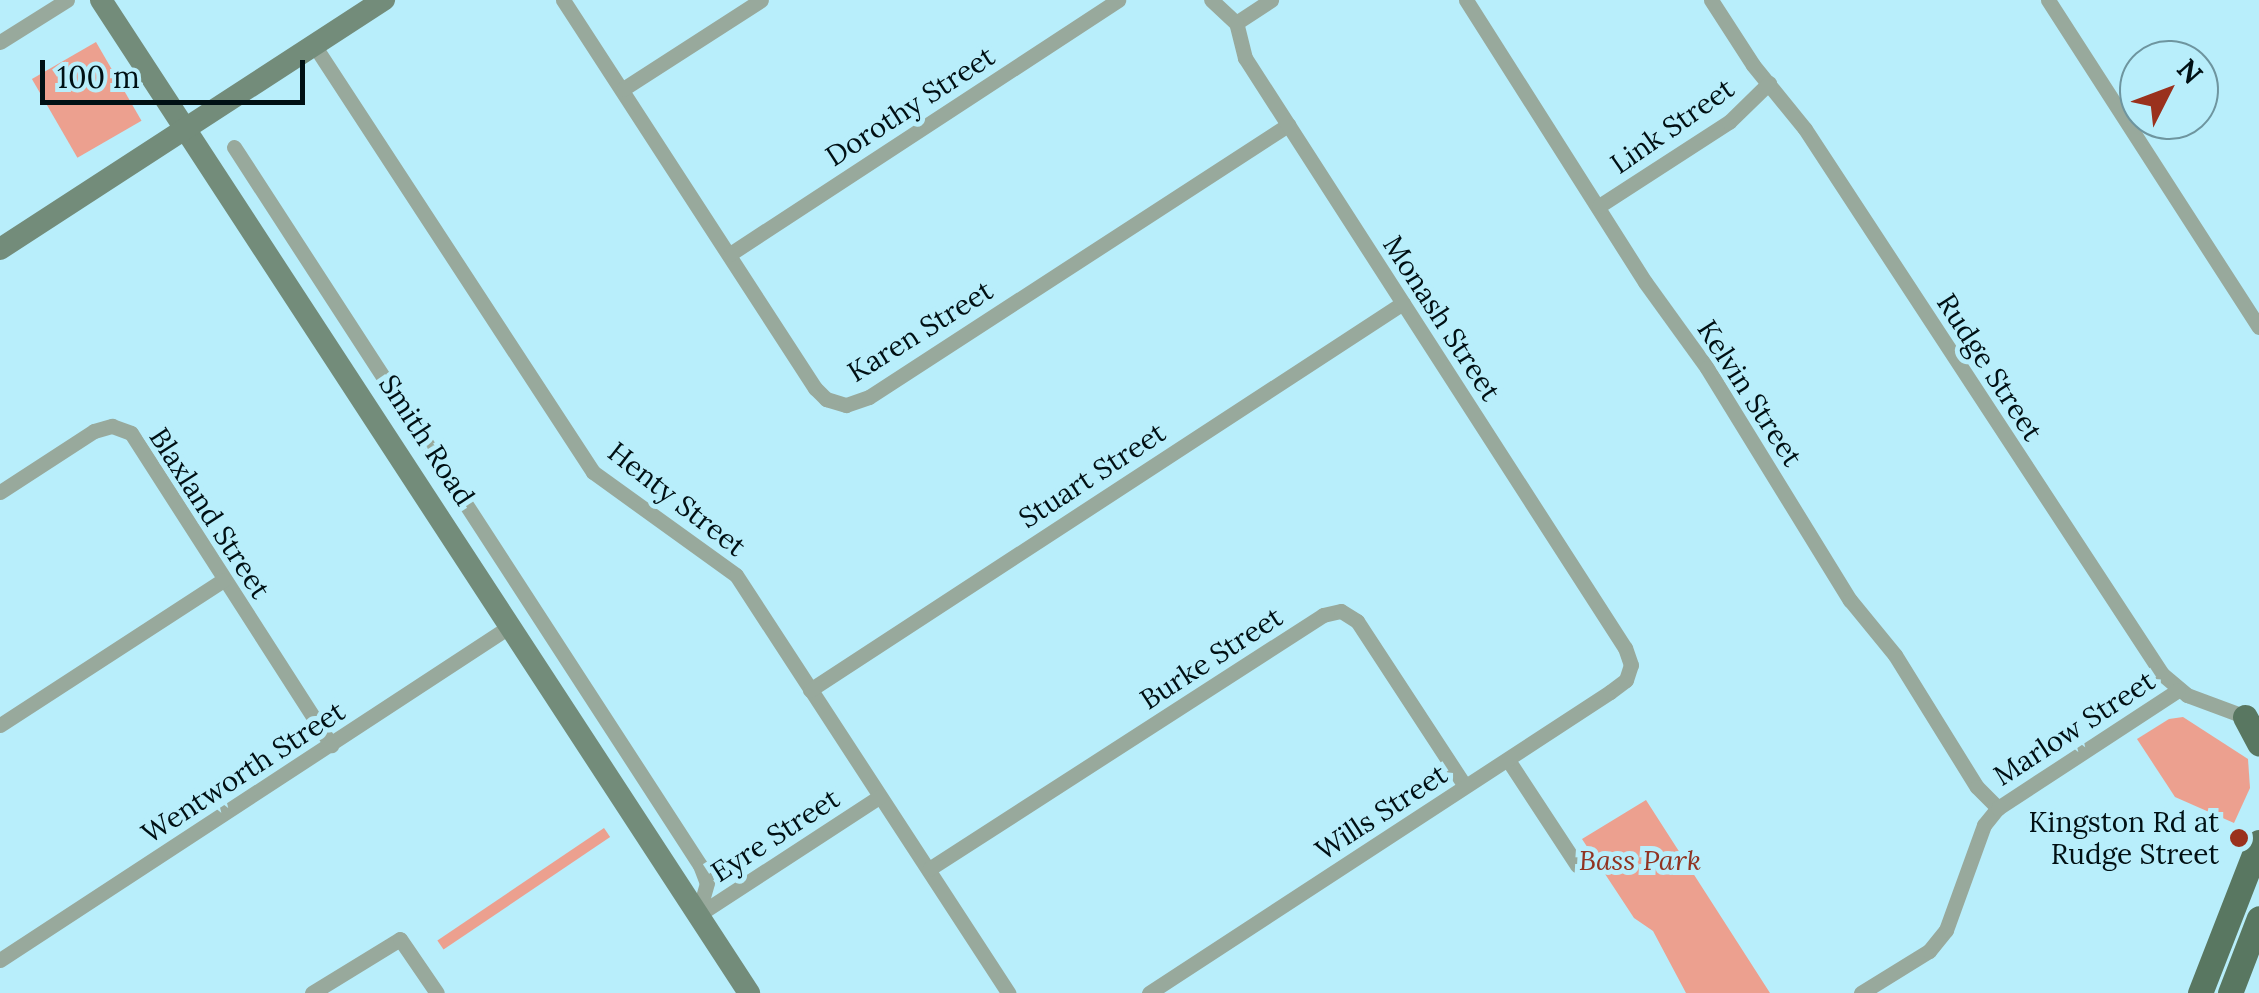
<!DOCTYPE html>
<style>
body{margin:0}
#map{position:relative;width:2259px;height:993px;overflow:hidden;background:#b8eefb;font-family:Lora,serif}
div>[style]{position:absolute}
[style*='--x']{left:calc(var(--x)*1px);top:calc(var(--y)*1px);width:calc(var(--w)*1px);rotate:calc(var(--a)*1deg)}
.green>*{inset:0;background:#eca08f;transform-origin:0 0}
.street>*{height:15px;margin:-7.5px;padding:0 7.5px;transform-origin:7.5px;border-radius:7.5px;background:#98a99c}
.secondary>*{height:22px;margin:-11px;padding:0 11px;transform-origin:11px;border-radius:11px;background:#738c7a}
.primary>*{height:25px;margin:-12.5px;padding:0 12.5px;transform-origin:12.5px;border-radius:12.5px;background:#597761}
.dots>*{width:28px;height:28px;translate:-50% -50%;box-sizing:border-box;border:5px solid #b8eefb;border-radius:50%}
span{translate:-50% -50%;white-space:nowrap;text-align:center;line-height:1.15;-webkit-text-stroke:10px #b8eefb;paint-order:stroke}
.street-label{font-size:28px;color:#001014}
.poi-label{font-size:28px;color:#001014}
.right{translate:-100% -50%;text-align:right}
.park-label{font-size:28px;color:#913321;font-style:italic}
.north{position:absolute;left:2119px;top:40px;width:100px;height:100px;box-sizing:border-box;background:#b8eefb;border:2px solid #6e959f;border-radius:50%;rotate:48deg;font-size:28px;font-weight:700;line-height:40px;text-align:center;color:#001014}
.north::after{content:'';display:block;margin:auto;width:35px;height:45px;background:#9a311d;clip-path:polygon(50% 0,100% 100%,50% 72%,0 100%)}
.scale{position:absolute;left:40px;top:60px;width:265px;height:45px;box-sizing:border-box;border:5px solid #001014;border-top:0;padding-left:12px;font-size:30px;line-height:35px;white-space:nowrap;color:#001014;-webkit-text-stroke:8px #b8eefb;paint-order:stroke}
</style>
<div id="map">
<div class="green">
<div style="left:96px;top:42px;width:91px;height:74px;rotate:60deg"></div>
<div style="clip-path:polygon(2183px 717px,2248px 759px,2250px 788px,2234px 823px,2175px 797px,2137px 739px,2169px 719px)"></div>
<div style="clip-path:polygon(1646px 800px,1770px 993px,1686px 993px,1653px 931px,1634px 918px,1582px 839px)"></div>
<div style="left:604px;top:828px;width:11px;height:201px;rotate:56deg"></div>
</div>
<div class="street">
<div style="--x:563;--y:0;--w:463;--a:57"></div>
<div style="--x:815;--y:388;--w:16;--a:45"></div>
<div style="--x:826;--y:399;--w:21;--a:17"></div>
<div style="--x:846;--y:405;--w:24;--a:-19"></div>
<div style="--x:869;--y:397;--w:500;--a:-33"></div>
<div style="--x:1466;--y:0;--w:334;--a:57.6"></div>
<div style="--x:1645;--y:282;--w:106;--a:54.2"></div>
<div style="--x:1707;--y:368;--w:273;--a:58.4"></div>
<div style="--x:1850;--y:600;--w:71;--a:50.7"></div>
<div style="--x:1895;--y:655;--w:155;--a:58.2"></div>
<div style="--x:1977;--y:787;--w:30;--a:45"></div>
<div style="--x:1711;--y:0;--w:77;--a:57.1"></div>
<div style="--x:1753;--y:65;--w:82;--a:50.9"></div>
<div style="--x:1805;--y:129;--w:652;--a:56.77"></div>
<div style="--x:2162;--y:674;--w:33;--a:40"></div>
<div style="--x:2187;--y:695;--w:66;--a:20.4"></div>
<div style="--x:2048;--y:0;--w:389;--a:57.2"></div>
<div style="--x:1236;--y:23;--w:42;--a:-33.3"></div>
<div style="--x:0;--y:42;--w:79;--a:-32.1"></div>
<div style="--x:314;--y:45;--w:510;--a:56.84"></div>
<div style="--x:593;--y:472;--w:176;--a:35.8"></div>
<div style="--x:736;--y:575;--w:499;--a:56.9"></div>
<div style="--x:623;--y:89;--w:164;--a:-32.8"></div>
<div style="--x:234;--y:147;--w:856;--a:57.02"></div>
<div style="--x:700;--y:865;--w:19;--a:69"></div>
<div style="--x:707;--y:883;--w:33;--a:106"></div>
<div style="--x:1599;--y:206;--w:155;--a:-32.9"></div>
<div style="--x:1729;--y:122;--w:56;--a:-44.3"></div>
<div style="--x:730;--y:254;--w:464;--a:-33.2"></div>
<div style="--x:0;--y:492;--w:112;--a:-33"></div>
<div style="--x:94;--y:431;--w:19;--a:-16"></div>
<div style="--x:112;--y:426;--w:20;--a:20"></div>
<div style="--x:131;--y:433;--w:371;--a:57.3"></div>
<div style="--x:810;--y:690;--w:708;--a:-33.13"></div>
<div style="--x:0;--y:725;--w:266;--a:-33"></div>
<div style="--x:1508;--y:760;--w:126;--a:56.7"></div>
<div style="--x:929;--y:869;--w:469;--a:-32.8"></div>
<div style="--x:1323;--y:615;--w:18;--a:-13"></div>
<div style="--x:1341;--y:611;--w:19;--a:32"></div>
<div style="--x:1357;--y:621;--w:197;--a:56.8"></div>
<div style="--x:698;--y:915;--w:216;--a:-33.1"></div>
<div style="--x:0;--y:960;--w:612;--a:-33.2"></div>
<div style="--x:312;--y:993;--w:103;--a:-31.5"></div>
<div style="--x:400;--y:939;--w:65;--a:55.6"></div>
<div style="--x:1149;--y:993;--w:551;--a:-33.14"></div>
<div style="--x:1610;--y:692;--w:20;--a:-37"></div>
<div style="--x:1626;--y:680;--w:16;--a:-72"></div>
<div style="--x:1631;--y:665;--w:18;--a:-109"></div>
<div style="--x:1625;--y:648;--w:702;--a:-122.78"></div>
<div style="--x:1245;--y:58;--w:36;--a:-104"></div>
<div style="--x:1236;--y:23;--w:34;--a:-137"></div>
<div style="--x:1861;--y:993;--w:80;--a:-31.7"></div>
<div style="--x:1929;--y:951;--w:27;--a:-51"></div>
<div style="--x:1946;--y:930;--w:112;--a:-70.1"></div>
<div style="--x:1984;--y:825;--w:22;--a:-51"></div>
<div style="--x:1998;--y:808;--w:215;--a:-33.2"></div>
</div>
<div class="secondary">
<div style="--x:101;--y:0;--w:1186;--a:56.87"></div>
<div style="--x:0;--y:249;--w:458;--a:-33"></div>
</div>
<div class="primary">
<div style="--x:2245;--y:717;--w:30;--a:62"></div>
<div style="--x:2200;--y:993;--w:162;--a:-68.7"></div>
<div style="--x:2230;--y:993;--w:80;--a:-68.9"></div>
</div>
<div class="dots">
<div style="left:2239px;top:838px;background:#9a311d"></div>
</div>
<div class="street-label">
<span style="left:910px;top:106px;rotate:-33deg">Dorothy Street</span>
<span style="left:1672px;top:126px;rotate:-35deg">Link Street</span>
<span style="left:1442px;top:318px;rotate:57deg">Monash Street</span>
<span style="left:920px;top:331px;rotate:-32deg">Karen Street</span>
<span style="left:1990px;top:367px;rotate:57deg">Rudge Street</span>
<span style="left:1750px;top:393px;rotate:57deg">Kelvin Street</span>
<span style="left:427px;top:440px;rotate:57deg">Smith Road</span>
<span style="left:1092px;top:475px;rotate:-33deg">Stuart Street</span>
<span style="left:677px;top:499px;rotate:38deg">Henty Street</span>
<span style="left:210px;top:513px;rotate:57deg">Blaxland Street</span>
<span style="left:1211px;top:658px;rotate:-33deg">Burke Street</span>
<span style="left:2074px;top:728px;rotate:-33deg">Marlow Street</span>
<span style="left:243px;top:772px;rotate:-33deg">Wentworth Street</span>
<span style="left:1381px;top:812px;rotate:-33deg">Wills Street</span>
<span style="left:775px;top:835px;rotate:-33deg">Eyre Street</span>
</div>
<div class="poi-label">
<span class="right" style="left:2219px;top:838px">Kingston Rd at<br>Rudge Street</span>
</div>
<div class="park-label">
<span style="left:1640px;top:860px">Bass Park</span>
</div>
<div class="north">N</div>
<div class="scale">100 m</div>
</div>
